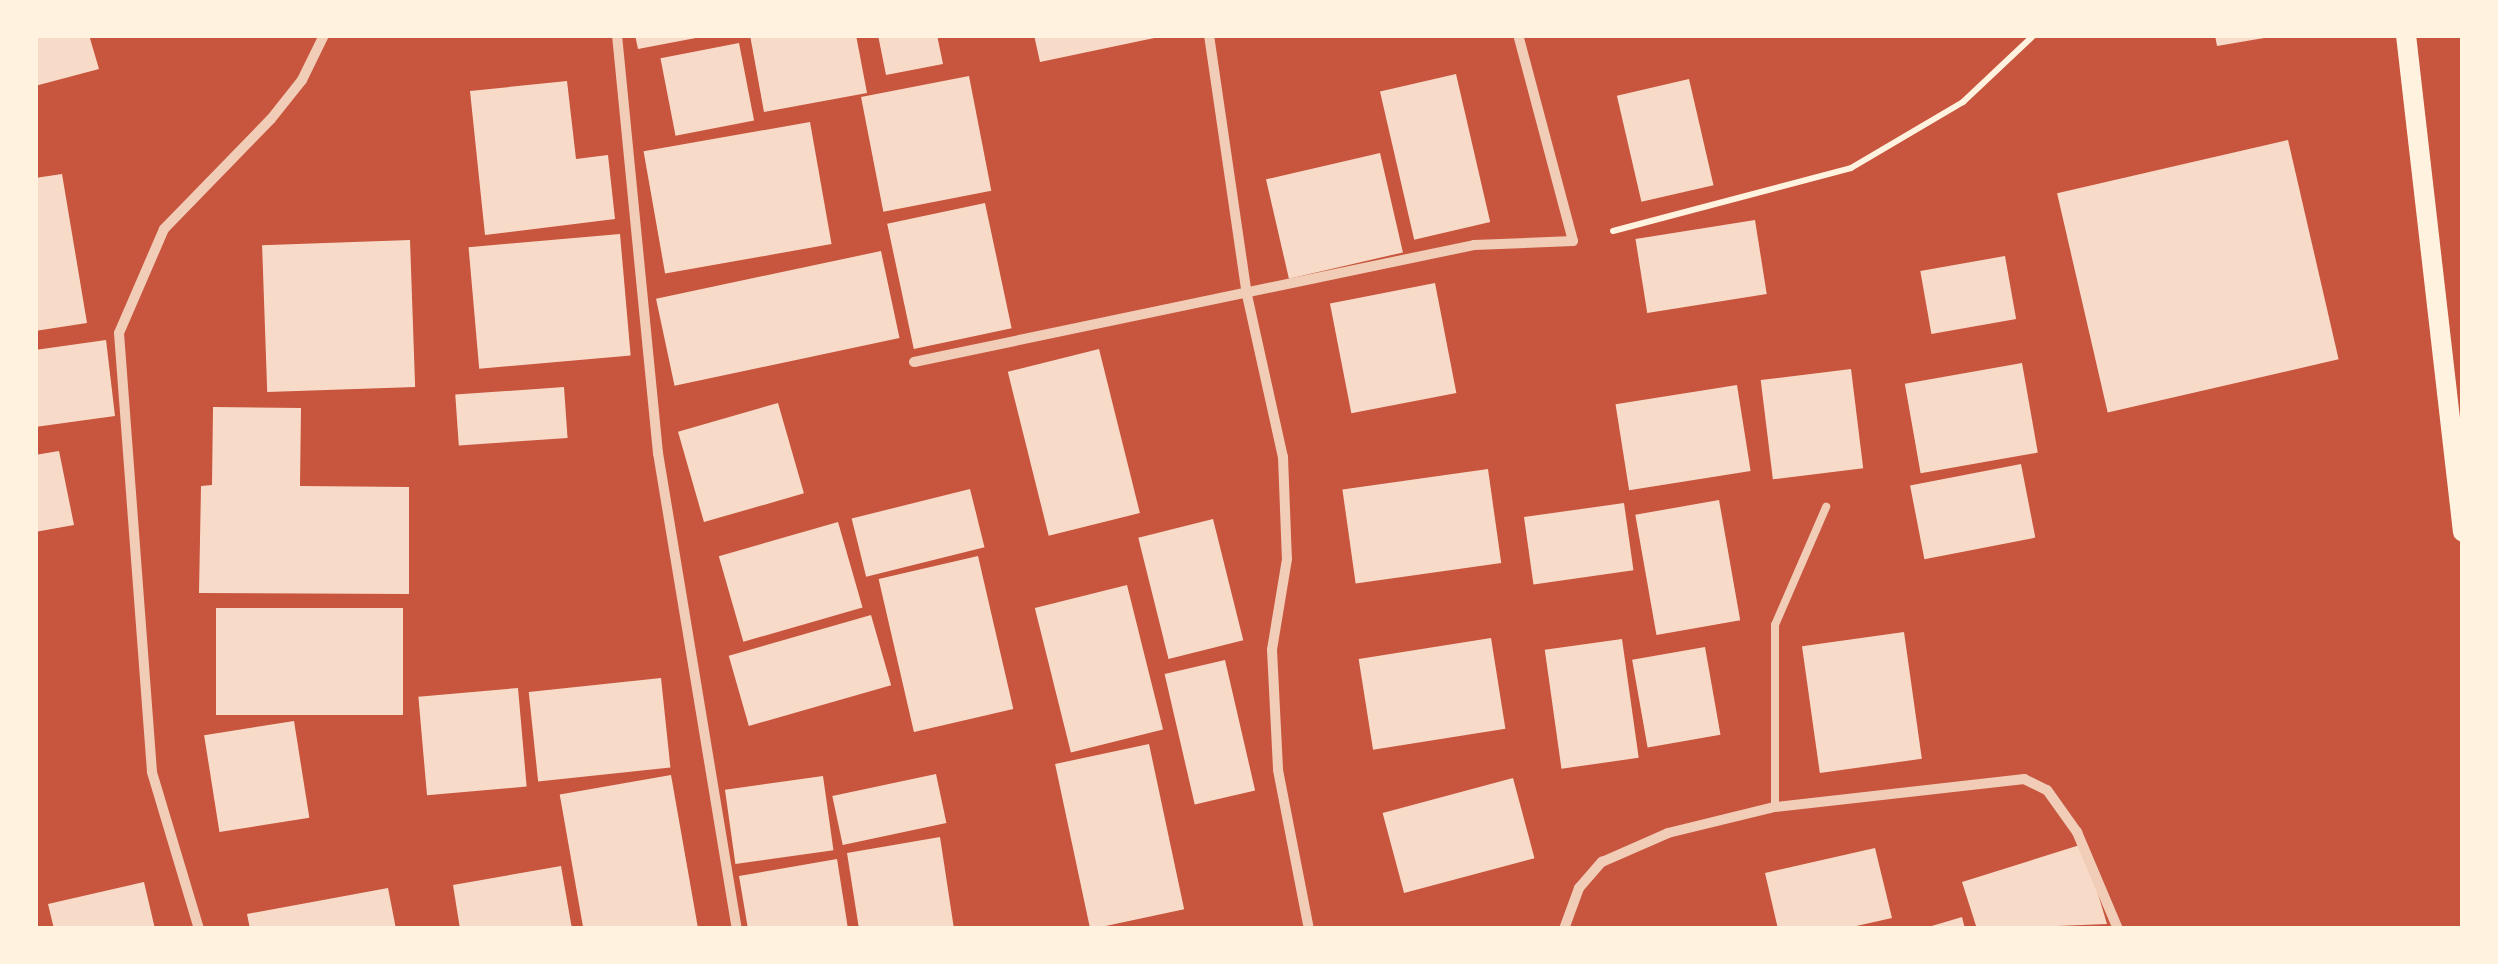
<!DOCTYPE html>
<style>
body{margin:0}
#map{position:relative;width:2498px;height:964px;overflow:hidden;background:#c8553d;font-family:"IBM Plex Serif",serif}
div>[style]{position:absolute}
[style*='--x']{left:calc(var(--x)*1px);top:calc(var(--y)*1px);width:calc(var(--w)*1px);rotate:calc(var(--a)*1deg)}
.building>*{inset:0;background:#f7dbc8;transform-origin:0 0}
.path>*{height:6px;margin:-3px;padding:0 3px;transform-origin:3px;border-radius:3px;background:#fff3e0}
.service>*{height:8px;margin:-4px;padding:0 4px;transform-origin:4px;border-radius:4px;background:#f1ccb7}
.minor>*{height:10px;margin:-5px;padding:0 5px;transform-origin:5px;border-radius:5px;background:#f1ccb7}
.secondary>*{height:20px;margin:-10px;padding:0 10px;transform-origin:10px;border-radius:10px;background:#fff3e0}
span{translate:-50% -50%;white-space:nowrap;text-align:center;line-height:1.15;-webkit-text-stroke:8px #fff3e0;paint-order:stroke}
.frame{position:absolute;inset:0;border:38px solid #fff3e0;pointer-events:none}
</style>
<div id="map">
<div class="building">
<div style="clip-path:polygon(35px 35px,89px 35px,99px 69px,35px 86px)"></div>
<div style="clip-path:polygon(635px 35px,700px 35px,701px 37px,638px 49px)"></div>
<div style="clip-path:polygon(750px 35px,856px 35px,867px 93px,764px 112px)"></div>
<div style="clip-path:polygon(878px 35px,937px 35px,943px 64px,886px 75px)"></div>
<div style="clip-path:polygon(1034px 35px,1159px 35px,1159px 37px,1040px 62px)"></div>
<div style="clip-path:polygon(2215px 35px,2270px 35px,2270px 37px,2217px 46px)"></div>
<div style="left:739px;top:43px;width:79px;height:80px;rotate:79deg"></div>
<div style="left:1456px;top:74px;width:152px;height:78px;rotate:77deg"></div>
<div style="left:969px;top:76px;width:117px;height:110px;rotate:79deg"></div>
<div style="left:1689px;top:79px;width:109px;height:74px;rotate:77deg"></div>
<div style="clip-path:polygon(567px 81px,576px 159px,608px 155px,615px 219px,485px 235px,470px 91px)"></div>
<div style="left:810px;top:122px;width:124px;height:169px;rotate:80deg"></div>
<div style="left:2288px;top:140px;width:225px;height:237px;rotate:77deg"></div>
<div style="left:1380px;top:153px;width:102px;height:117px;rotate:77deg"></div>
<div style="clip-path:polygon(62px 174px,87px 323px,35px 331px,35px 178px)"></div>
<div style="left:985px;top:203px;width:128px;height:100px;rotate:78deg"></div>
<div style="left:1755px;top:220px;width:75px;height:121px;rotate:81deg"></div>
<div style="left:620px;top:234px;width:122px;height:152px;rotate:85deg"></div>
<div style="left:410px;top:240px;width:147px;height:148px;rotate:88deg"></div>
<div style="left:881px;top:251px;width:89px;height:230px;rotate:78deg"></div>
<div style="left:2005px;top:256px;width:64px;height:86px;rotate:80deg"></div>
<div style="left:1435px;top:283px;width:112px;height:107px;rotate:79deg"></div>
<div style="clip-path:polygon(106px 340px,115px 416px,35px 427px,35px 350px)"></div>
<div style="left:1099px;top:349px;width:169px;height:94px;rotate:76deg"></div>
<div style="left:2022px;top:363px;width:91px;height:119px;rotate:80deg"></div>
<div style="left:1851px;top:369px;width:100px;height:91px;rotate:83deg"></div>
<div style="left:1737px;top:385px;width:87px;height:123px;rotate:81deg"></div>
<div style="left:564px;top:387px;width:51px;height:109px;rotate:86deg"></div>
<div style="left:778px;top:403px;width:94px;height:104px;rotate:74deg"></div>
<div style="clip-path:polygon(213px 407px,301px 408px,300px 486px,409px 487px,409px 594px,199px 593px,201px 486px,212px 485px)"></div>
<div style="clip-path:polygon(59px 451px,74px 525px,35px 532px,35px 455px)"></div>
<div style="left:2021px;top:464px;width:75px;height:113px;rotate:79deg"></div>
<div style="left:1488px;top:469px;width:95px;height:147px;rotate:82deg"></div>
<div style="left:970px;top:489px;width:60px;height:122px;rotate:76deg"></div>
<div style="left:1719px;top:500px;width:122px;height:85px;rotate:80deg"></div>
<div style="left:1624px;top:503px;width:68px;height:101px;rotate:82deg"></div>
<div style="left:1213px;top:519px;width:125px;height:77px;rotate:76deg"></div>
<div style="left:838px;top:522px;width:89px;height:124px;rotate:74deg"></div>
<div style="left:978px;top:556px;width:157px;height:102px;rotate:77deg"></div>
<div style="left:1127px;top:585px;width:149px;height:95px;rotate:76deg"></div>
<div style="left:216px;top:608px;width:187px;height:107px"></div>
<div style="left:871px;top:615px;width:73px;height:148px;rotate:74deg"></div>
<div style="left:1904px;top:632px;width:128px;height:103px;rotate:82deg"></div>
<div style="left:1491px;top:638px;width:92px;height:134px;rotate:81deg"></div>
<div style="left:1622px;top:639px;width:120px;height:78px;rotate:82deg"></div>
<div style="left:1705px;top:647px;width:89px;height:74px;rotate:80deg"></div>
<div style="left:1225px;top:660px;width:134px;height:62px;rotate:77deg"></div>
<div style="left:661px;top:678px;width:90px;height:133px;rotate:84deg"></div>
<div style="left:518px;top:688px;width:99px;height:100px;rotate:85deg"></div>
<div style="left:294px;top:721px;width:98px;height:91px;rotate:81deg"></div>
<div style="left:1149px;top:744px;width:169px;height:96px;rotate:78deg"></div>
<div style="left:936px;top:774px;width:50px;height:106px;rotate:78deg"></div>
<div style="left:671px;top:775px;width:156px;height:113px;rotate:80deg"></div>
<div style="left:823px;top:776px;width:75px;height:99px;rotate:82deg"></div>
<div style="left:1513px;top:778px;width:83px;height:135px;rotate:75deg"></div>
<div style="clip-path:polygon(940px 837px,954px 929px,859px 929px,847px 853px)"></div>
<div style="clip-path:polygon(2083px 844px,2107px 924px,1977px 929px,1962px 882px)"></div>
<div style="clip-path:polygon(1875px 848px,1892px 918px,1843px 929px,1778px 929px,1765px 873px)"></div>
<div style="clip-path:polygon(837px 859px,848px 929px,748px 929px,739px 876px)"></div>
<div style="clip-path:polygon(561px 866px,572px 929px,460px 929px,453px 885px)"></div>
<div style="clip-path:polygon(144px 882px,155px 929px,54px 929px,48px 904px)"></div>
<div style="clip-path:polygon(388px 888px,396px 929px,250px 929px,247px 914px)"></div>
<div style="clip-path:polygon(1962px 917px,1965px 929px,1925px 929px,1925px 928px)"></div>
</div>
<div class="path">
<div style="--x:1613;--y:231;--w:246;--a:-14.8"></div>
<div style="--x:1851;--y:168;--w:130;--a:-30.5"></div>
<div style="--x:1963;--y:102;--w:98;--a:-43.3"></div>
</div>
<div class="service">
<div style="--x:1775;--y:807;--w:182;--a:-90"></div>
<div style="--x:1775;--y:625;--w:129;--a:-66.6"></div>
</div>
<div class="minor">
<div style="--x:617;--y:35;--w:420;--a:84.4"></div>
<div style="--x:658;--y:453;--w:483;--a:80.6"></div>
<div style="--x:1209;--y:35;--w:263;--a:81.7"></div>
<div style="--x:1247;--y:295;--w:166;--a:77.5"></div>
<div style="--x:1283;--y:457;--w:102;--a:87.8"></div>
<div style="--x:1287;--y:559;--w:92;--a:99.4"></div>
<div style="--x:1272;--y:650;--w:120;--a:87.1"></div>
<div style="--x:1278;--y:770;--w:162;--a:79"></div>
<div style="--x:914;--y:362;--w:572;--a:-11.8"></div>
<div style="--x:1474;--y:245;--w:99;--a:-2.3"></div>
<div style="--x:1573;--y:241;--w:213;--a:-104.9"></div>
<div style="--x:199;--y:929;--w:164;--a:-106.7"></div>
<div style="--x:152;--y:772;--w:440;--a:-94.3"></div>
<div style="--x:119;--y:333;--w:113;--a:-66.6"></div>
<div style="--x:164;--y:229;--w:153;--a:-45.8"></div>
<div style="--x:271;--y:119;--w:50;--a:-51.5"></div>
<div style="--x:302;--y:80;--w:50;--a:-63.9"></div>
<div style="--x:1564;--y:929;--w:44;--a:-69.9"></div>
<div style="--x:1579;--y:888;--w:35;--a:-49"></div>
<div style="--x:1602;--y:862;--w:72;--a:-23.7"></div>
<div style="--x:1668;--y:833;--w:110;--a:-13.7"></div>
<div style="--x:1775;--y:807;--w:251;--a:-6.4"></div>
<div style="--x:2024;--y:779;--w:25;--a:26"></div>
<div style="--x:2047;--y:790;--w:52;--a:54.5"></div>
<div style="--x:2077;--y:832;--w:105;--a:67.1"></div>
</div>
<div class="secondary">
<div style="--x:2406;--y:35;--w:500;--a:83.46"></div>
</div>
<div class="frame"></div>
</div>
